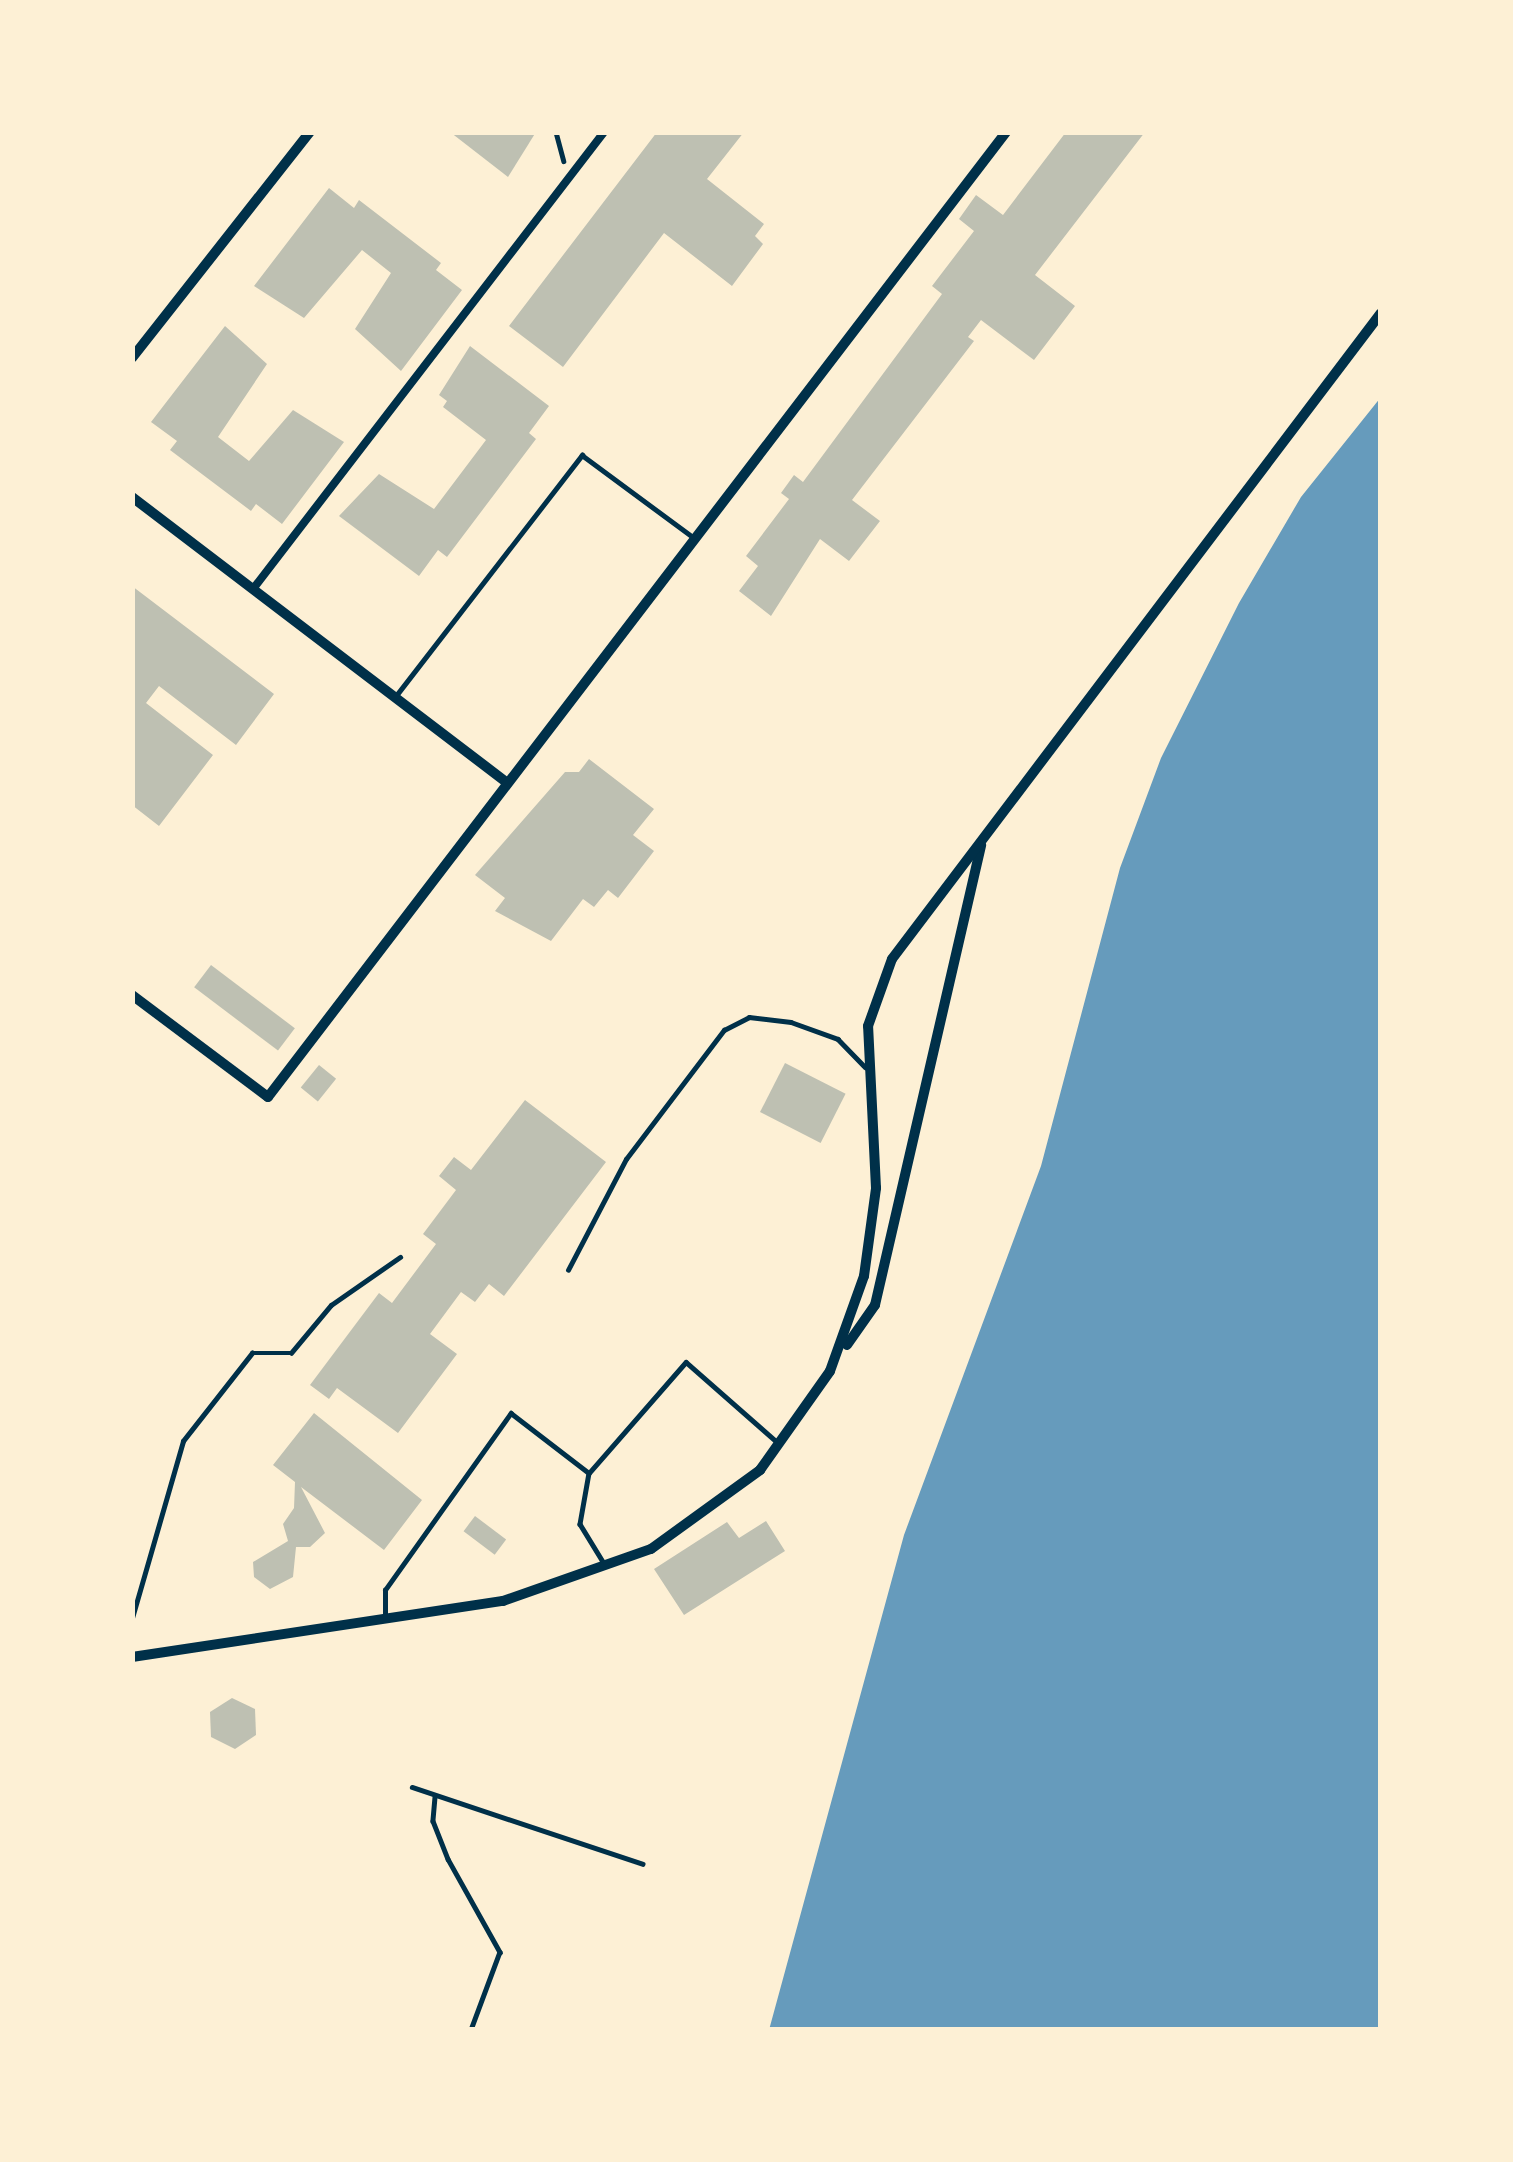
<!DOCTYPE html>
<style>
body{margin:0}
#map{position:relative;width:1513px;height:2162px;overflow:hidden;background:#fdf0d5;font-family:Poppins,sans-serif}
div>[style]{position:absolute}
[style*='--x']{left:calc(var(--x)*1px);top:calc(var(--y)*1px);width:calc(var(--w)*1px);rotate:calc(var(--a)*1deg)}
.water>*{inset:0;background:#669bbc}
.building>*{inset:0;background:#bec0b2;transform-origin:0 0}
.path>*{height:4.5px;margin:-2.25px;padding:0 2.25px;transform-origin:2.25px;border-radius:2.25px;background:#003049}
.service>*{height:4.5px;margin:-2.25px;padding:0 2.25px;transform-origin:2.25px;border-radius:2.25px;background:#003049}
.pedestrian>*{height:8px;margin:-4px;padding:0 4px;transform-origin:4px;border-radius:4px;background:#003049}
.minor>*{height:10px;margin:-5px;padding:0 5px;transform-origin:5px;border-radius:5px;background:#003049}
span{translate:-50% -50%;white-space:nowrap;text-align:center;line-height:1.15;-webkit-text-stroke:10px #fdf0d5;paint-order:stroke}
.frame{position:absolute;inset:0;border:135px solid #fdf0d5;pointer-events:none}
</style>
<div id="map">
<div class="water">
<div style="clip-path:polygon(1381px 397px,1381px 2030px,769px 2030px,904px 1535px,1041px 1166px,1120px 868px,1161px 758px,1239px 603px,1301px 497px)"></div>
</div>
<div class="building">
<div style="clip-path:polygon(450px 132px,536px 132px,508px 177px)"></div>
<div style="clip-path:polygon(657px 132px,744px 132px,707px 179px,764px 224px,755px 236px,763px 244px,732px 286px,664px 233px,563px 367px,509px 326px)"></div>
<div style="clip-path:polygon(1066px 132px,1145px 132px,1035px 275px,1075px 306px,1034px 360px,981px 320px,968px 337px,974px 341px,852px 500px,880px 521px,849px 561px,820px 539px,771px 616px,739px 591px,758px 566px,746px 556px,789px 499px,781px 493px,794px 475px,803px 482px,942px 294px,932px 286px,974px 231px,959px 219px,976px 195px,1003px 215px)"></div>
<div style="clip-path:polygon(329px 188px,354px 208px,359px 200px,441px 263px,436px 270px,462px 290px,401px 371px,355px 329px,391px 273px,362px 250px,304px 318px,254px 286px)"></div>
<div style="clip-path:polygon(225px 326px,267px 364px,218px 437px,249px 461px,293px 410px,344px 442px,282px 524px,256px 504px,251px 511px,170px 450px,177px 441px,151px 422px)"></div>
<div style="clip-path:polygon(470px 346px,549px 406px,529px 433px,536px 439px,447px 557px,438px 550px,419px 576px,339px 516px,379px 474px,434px 509px,486px 440px,443px 407px,447px 401px,439px 395px)"></div>
<div style="clip-path:polygon(132px 586px,274px 694px,236px 745px,159px 686px,146px 703px,213px 755px,159px 826px,132px 805px)"></div>
<div style="clip-path:polygon(589px 759px,654px 809px,633px 835px,654px 851px,618px 898px,608px 890px,594px 907px,583px 899px,551px 941px,495px 911px,505px 898px,475px 875px,565px 772px,579px 772px)"></div>
<div style="left:211px;top:965px;width:105px;height:28px;rotate:37deg"></div>
<div style="left:785px;top:1063px;width:68px;height:55px;rotate:27deg"></div>
<div style="left:319px;top:1065px;width:22px;height:29px;rotate:39deg"></div>
<div style="clip-path:polygon(525px 1100px,606px 1162px,504px 1296px,489px 1284px,475px 1302px,461px 1292px,430px 1334px,457px 1354px,398px 1433px,337px 1388px,329px 1399px,310px 1385px,379px 1293px,392px 1303px,436px 1244px,423px 1234px,456px 1190px,439px 1176px,454px 1157px,471px 1170px)"></div>
<div style="clip-path:polygon(314px 1413px,422px 1500px,384px 1550px,301px 1487px,325px 1533px,310px 1547px,296px 1547px,293px 1577px,270px 1589px,254px 1577px,253px 1562px,288px 1541px,283px 1524px,294px 1508px,295px 1482px,273px 1465px)"></div>
<div style="left:475px;top:1516px;width:39px;height:19px;rotate:37deg"></div>
<div style="clip-path:polygon(766px 1521px,785px 1551px,684px 1615px,654px 1569px,727px 1522px,739px 1538px)"></div>
<div style="clip-path:polygon(232px 1698px,255px 1709px,256px 1735px,235px 1749px,211px 1737px,210px 1712px)"></div>
</div>
<div class="path">
<div style="--x:556;--y:132;--w:30;--a:75"></div>
<div style="--x:412;--y:1787;--w:243;--a:18.4"></div>
<div style="--x:435;--y:1797;--w:24;--a:95"></div>
<div style="--x:433;--y:1821;--w:41;--a:68.5"></div>
<div style="--x:448;--y:1859;--w:107;--a:60.8"></div>
<div style="--x:500;--y:1952;--w:83;--a:110.4"></div>
</div>
<div class="service">
<div style="--x:395;--y:697;--w:306;--a:-52.3"></div>
<div style="--x:582;--y:455;--w:138;--a:36.5"></div>
<div style="--x:568;--y:1270;--w:125;--a:-62.4"></div>
<div style="--x:626;--y:1159;--w:162;--a:-52.8"></div>
<div style="--x:724;--y:1030;--w:28;--a:-27"></div>
<div style="--x:749;--y:1017;--w:42;--a:6.8"></div>
<div style="--x:791;--y:1022;--w:50;--a:19.9"></div>
<div style="--x:838;--y:1039;--w:39;--a:46"></div>
<div style="--x:589;--y:1473;--w:52;--a:100"></div>
<div style="--x:580;--y:1524;--w:48;--a:58.6"></div>
<div style="--x:132;--y:1618;--w:184;--a:-73.9"></div>
<div style="--x:183;--y:1441;--w:112;--a:-51.9"></div>
<div style="--x:252;--y:1353;--w:39;--a:0"></div>
<div style="--x:291;--y:1353;--w:62;--a:-50.2"></div>
<div style="--x:331;--y:1305;--w:84;--a:-34.8"></div>
<div style="--x:385;--y:1618;--w:28;--a:-90"></div>
<div style="--x:385;--y:1590;--w:217;--a:-54.6"></div>
<div style="--x:511;--y:1413;--w:98;--a:37.6"></div>
<div style="--x:589;--y:1473;--w:147;--a:-48.9"></div>
<div style="--x:686;--y:1362;--w:121;--a:41.3"></div>
</div>
<div class="pedestrian">
<div style="--x:253;--y:589;--w:576;--a:-52.47"></div>
</div>
<div class="minor">
<div style="--x:132;--y:358;--w:288;--a:-51.8"></div>
<div style="--x:132;--y:497;--w:472;--a:37.3"></div>
<div style="--x:132;--y:995;--w:170;--a:36.9"></div>
<div style="--x:268;--y:1097;--w:1215;--a:-52.59"></div>
<div style="--x:847;--y:1345;--w:49;--a:-55"></div>
<div style="--x:875;--y:1305;--w:472;--a:-77"></div>
<div style="--x:132;--y:1657;--w:375;--a:-8.6"></div>
<div style="--x:503;--y:1601;--w:157;--a:-19.4"></div>
<div style="--x:651;--y:1549;--w:135;--a:-35.9"></div>
<div style="--x:760;--y:1470;--w:121;--a:-54.7"></div>
<div style="--x:830;--y:1371;--w:101;--a:-70.3"></div>
<div style="--x:864;--y:1276;--w:89;--a:-82.2"></div>
<div style="--x:876;--y:1188;--w:162;--a:-92.8"></div>
<div style="--x:868;--y:1026;--w:71;--a:-70.3"></div>
<div style="--x:892;--y:959;--w:810;--a:-52.88"></div>
</div>
<div class="frame"></div>
</div>
